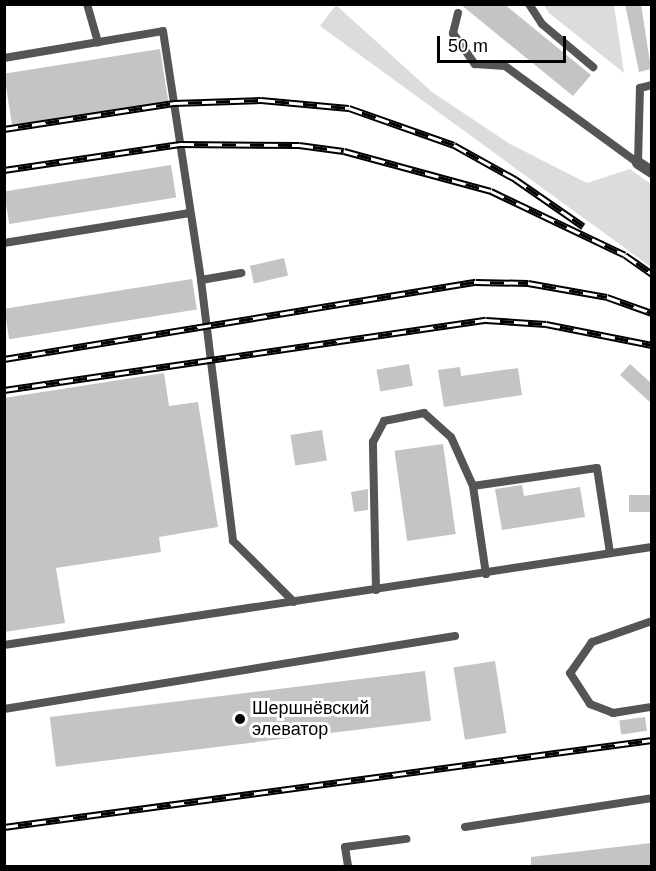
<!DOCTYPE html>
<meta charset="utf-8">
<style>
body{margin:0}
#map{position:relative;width:656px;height:871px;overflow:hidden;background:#fff;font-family:Arial,sans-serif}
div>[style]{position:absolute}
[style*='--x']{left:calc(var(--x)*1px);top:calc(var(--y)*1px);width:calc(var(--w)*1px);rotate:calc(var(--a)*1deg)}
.green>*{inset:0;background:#dcdcdc}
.building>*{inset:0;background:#c4c4c4;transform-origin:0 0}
.service>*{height:8px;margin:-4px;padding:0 4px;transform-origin:4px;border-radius:4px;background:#555}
.minor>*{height:12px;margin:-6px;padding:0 6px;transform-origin:6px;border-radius:6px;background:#555}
.rail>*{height:7px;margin-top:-3.5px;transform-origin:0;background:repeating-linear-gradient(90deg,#fff 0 14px,#000 0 28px);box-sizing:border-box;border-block:2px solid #000}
.dots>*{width:16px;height:16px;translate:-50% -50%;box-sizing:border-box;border:3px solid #fff;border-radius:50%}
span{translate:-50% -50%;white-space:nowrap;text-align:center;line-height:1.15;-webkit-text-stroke:6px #fff;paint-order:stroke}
.poi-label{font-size:18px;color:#000}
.left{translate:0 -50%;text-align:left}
.frame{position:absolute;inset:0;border:6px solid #000;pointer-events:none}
.scale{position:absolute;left:437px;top:36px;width:129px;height:27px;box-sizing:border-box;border:3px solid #000;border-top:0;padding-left:8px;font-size:18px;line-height:21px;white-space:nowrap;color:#000;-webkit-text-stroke:4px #fff;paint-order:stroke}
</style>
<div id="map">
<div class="green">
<div style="clip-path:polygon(336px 5px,432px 92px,510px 144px,587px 183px,630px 169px,651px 184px,651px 267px,320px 26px)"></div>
<div style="clip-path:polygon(544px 5px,614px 5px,624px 73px,549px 13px)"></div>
</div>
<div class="building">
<div style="clip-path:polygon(460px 4px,504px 4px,591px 75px,573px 96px)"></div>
<div style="clip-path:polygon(625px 4px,641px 4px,651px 69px,639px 72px)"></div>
<div style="left:160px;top:49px;width:53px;height:158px;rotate:81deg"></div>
<div style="left:171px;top:165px;width:33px;height:169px;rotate:81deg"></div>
<div style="left:284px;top:258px;width:18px;height:35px;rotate:77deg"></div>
<div style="left:192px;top:279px;width:31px;height:190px;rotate:81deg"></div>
<div style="left:409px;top:364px;width:22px;height:33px;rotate:80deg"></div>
<div style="clip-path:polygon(630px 364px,651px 383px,651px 403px,620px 375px)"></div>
<div style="clip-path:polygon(460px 367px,461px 376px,518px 368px,522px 395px,444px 407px,438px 370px)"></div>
<div style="clip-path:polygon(164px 373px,169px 406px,198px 402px,218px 527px,159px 537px,161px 552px,56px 568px,65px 623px,4px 632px,4px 398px)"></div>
<div style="left:322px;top:430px;width:31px;height:32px;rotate:81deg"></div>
<div style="left:443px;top:444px;width:91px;height:49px;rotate:82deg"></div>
<div style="clip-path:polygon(522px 485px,524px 496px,580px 487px,585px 517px,502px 530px,495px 489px)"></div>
<div style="clip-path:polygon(368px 489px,368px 510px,354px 512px,351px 492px)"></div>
<div style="left:651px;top:495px;width:17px;height:22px;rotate:90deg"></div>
<div style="left:495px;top:661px;width:73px;height:42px;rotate:81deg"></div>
<div style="left:425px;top:671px;width:50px;height:378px;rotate:83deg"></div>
<div style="left:645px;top:717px;width:14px;height:26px;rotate:82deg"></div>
<div style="clip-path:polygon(651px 843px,651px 867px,531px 867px,531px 857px)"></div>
</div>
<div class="service">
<div style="--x:87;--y:4;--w:40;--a:74"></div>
<div style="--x:529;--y:4;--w:24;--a:57"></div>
<div style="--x:542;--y:24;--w:67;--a:40.1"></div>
<div style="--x:458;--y:13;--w:21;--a:104"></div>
<div style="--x:453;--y:33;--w:38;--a:55"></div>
<div style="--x:475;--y:64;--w:30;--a:4"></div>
<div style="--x:505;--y:66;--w:165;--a:36.1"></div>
<div style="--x:4;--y:58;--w:161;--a:-9.6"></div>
<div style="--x:163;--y:31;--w:252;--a:81.3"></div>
<div style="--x:201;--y:280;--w:263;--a:83"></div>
<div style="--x:233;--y:541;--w:86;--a:45"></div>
<div style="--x:638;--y:163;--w:75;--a:-88.5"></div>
<div style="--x:640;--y:88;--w:12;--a:-14"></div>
<div style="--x:4;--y:243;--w:188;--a:-9.2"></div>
<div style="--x:201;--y:280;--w:41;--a:-9.9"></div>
<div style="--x:473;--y:486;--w:125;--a:-8.3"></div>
<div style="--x:597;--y:468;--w:86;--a:81.3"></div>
<div style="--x:376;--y:590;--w:148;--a:-91.2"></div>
<div style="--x:373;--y:442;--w:24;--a:-62"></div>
<div style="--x:384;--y:421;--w:41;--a:-11.3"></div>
<div style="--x:424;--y:413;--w:36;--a:42"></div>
<div style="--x:451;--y:437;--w:54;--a:65.8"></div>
<div style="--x:473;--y:486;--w:89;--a:81.6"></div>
<div style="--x:652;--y:621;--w:64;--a:160.7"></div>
<div style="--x:592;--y:642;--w:38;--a:125"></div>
<div style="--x:570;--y:673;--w:37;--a:57"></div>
<div style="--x:590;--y:704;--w:25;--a:21"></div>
<div style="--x:613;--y:713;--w:39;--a:-9"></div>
<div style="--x:4;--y:645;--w:655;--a:-8.6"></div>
<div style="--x:4;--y:709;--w:457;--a:-9.2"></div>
<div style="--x:465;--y:827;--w:189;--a:-8.8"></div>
<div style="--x:348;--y:866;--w:19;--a:-99"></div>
<div style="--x:345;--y:847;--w:62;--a:-7.5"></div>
</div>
<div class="minor">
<div style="--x:638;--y:163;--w:17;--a:33"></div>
</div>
<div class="rail">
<div style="--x:4;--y:129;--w:172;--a:-8.7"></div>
<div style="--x:174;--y:103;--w:87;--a:-2"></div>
<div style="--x:261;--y:100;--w:88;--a:5.2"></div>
<div style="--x:349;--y:108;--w:111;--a:19.4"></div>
<div style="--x:454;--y:145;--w:70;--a:29.1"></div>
<div style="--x:515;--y:179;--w:83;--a:34.7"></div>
<div style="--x:4;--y:170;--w:178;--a:-8.4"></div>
<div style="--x:180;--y:144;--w:119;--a:0.5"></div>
<div style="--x:299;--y:145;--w:45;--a:7.6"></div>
<div style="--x:344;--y:151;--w:152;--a:15.2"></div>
<div style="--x:491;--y:191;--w:148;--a:25.5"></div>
<div style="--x:625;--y:255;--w:33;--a:35"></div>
<div style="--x:4;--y:359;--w:478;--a:-9.3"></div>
<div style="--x:476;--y:282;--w:52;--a:1.1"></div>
<div style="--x:528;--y:283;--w:80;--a:10"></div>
<div style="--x:607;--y:297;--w:48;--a:19.6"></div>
<div style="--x:4;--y:390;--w:487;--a:-8.3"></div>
<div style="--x:486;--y:320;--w:60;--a:3.8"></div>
<div style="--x:546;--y:324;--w:108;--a:11.2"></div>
<div style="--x:4;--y:827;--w:654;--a:-7.65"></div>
</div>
<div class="dots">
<div style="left:240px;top:719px;background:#000"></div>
</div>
<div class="poi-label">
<span class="left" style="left:252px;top:719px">Шершнёвский<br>элеватор</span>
</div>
<div class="frame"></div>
<div class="scale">50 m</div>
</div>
